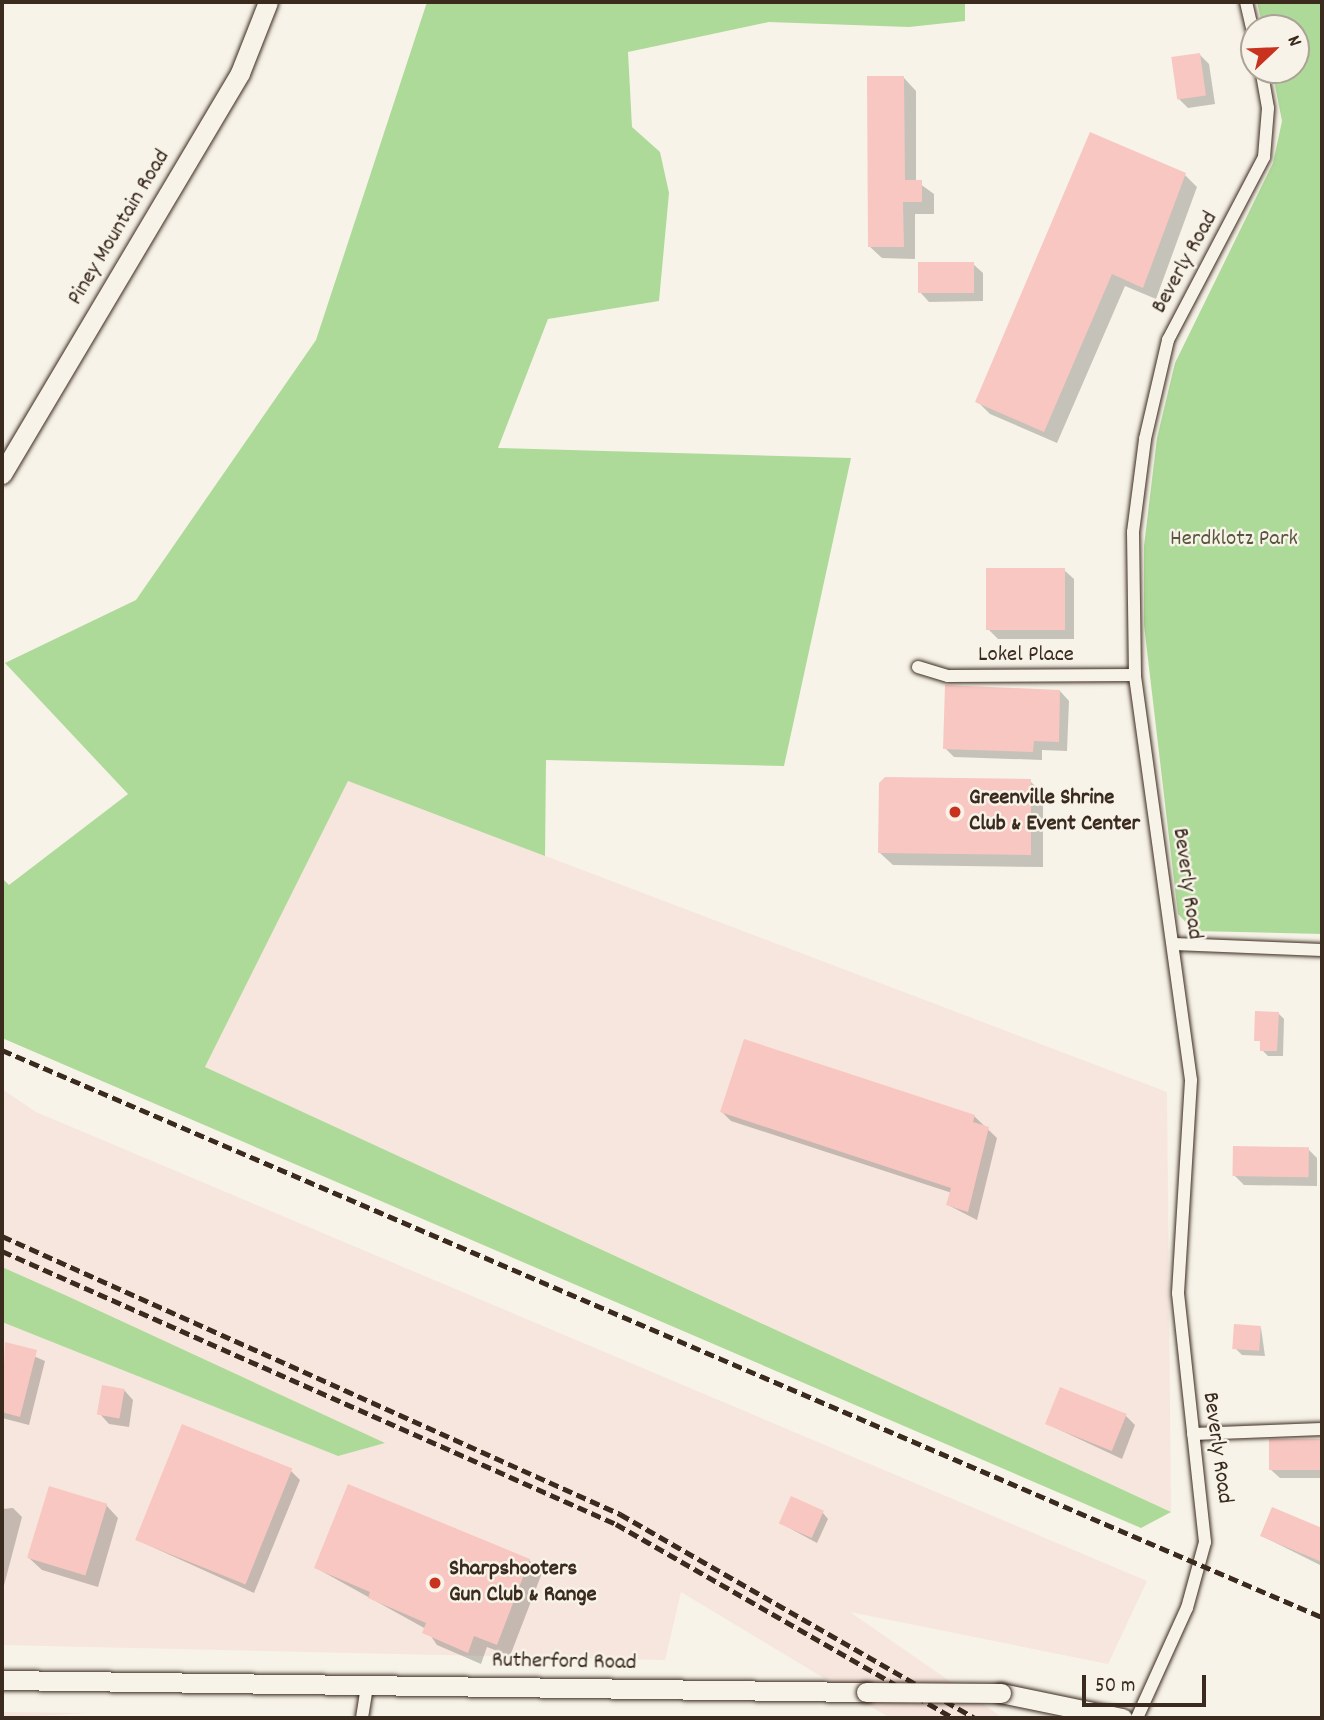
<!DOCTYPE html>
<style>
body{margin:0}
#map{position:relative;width:1324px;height:1720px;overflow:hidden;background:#f7f3e8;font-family:Dekko,sans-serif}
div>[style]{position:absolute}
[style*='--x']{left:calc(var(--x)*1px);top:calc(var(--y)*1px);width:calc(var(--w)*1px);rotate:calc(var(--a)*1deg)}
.built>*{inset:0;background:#f7e6dd}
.green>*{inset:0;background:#adda98}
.shadow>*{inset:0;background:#0003}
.building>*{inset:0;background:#f8c7c2;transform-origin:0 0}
.roads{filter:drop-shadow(0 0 2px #3b2a1e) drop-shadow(0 0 2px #3b2a1e)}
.street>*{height:12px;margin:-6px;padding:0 6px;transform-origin:6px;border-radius:6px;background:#f7f3e8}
.secondary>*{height:19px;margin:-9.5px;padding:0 9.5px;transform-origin:9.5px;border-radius:9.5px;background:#f7f3e8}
.rail>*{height:5px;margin-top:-2.5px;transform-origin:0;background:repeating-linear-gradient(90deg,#3b2a1e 0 10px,transparent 0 15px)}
.bridges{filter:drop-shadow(0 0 2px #3b2a1e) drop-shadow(0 0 2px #3b2a1e)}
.secondary-bridge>*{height:19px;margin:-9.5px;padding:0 9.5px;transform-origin:9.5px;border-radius:9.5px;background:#f7f3e8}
.dots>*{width:19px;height:19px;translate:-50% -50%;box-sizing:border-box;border:4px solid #f7f3e8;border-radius:50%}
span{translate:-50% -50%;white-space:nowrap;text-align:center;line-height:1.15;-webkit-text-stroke:5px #f7f3e8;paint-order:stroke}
.street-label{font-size:23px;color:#3b2a1e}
.park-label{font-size:23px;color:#58563c}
.poi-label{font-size:23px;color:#3b2a1e;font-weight:700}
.left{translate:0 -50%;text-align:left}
.frame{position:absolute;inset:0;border:4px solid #3b2a1e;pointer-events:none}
.north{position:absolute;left:1240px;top:14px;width:70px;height:70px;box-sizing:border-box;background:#f7f3e8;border:2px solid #aca397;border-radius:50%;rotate:67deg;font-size:19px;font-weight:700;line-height:28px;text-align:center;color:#3b2a1e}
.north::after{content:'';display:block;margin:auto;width:24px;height:32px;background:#c8321e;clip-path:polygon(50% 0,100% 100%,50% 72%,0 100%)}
.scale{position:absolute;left:1082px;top:1675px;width:124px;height:32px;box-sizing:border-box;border:4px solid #3b2a1e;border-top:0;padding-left:9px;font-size:21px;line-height:24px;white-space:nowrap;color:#3b2a1e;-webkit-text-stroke:5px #f7f3e8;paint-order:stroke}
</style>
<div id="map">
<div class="built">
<div style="clip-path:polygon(348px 781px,1167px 1092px,1171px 1512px,205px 1067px)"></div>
<div style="clip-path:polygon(2px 1089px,36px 1112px,1147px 1581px,1108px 1664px,850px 1612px,1003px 1718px,890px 1718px,681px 1592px,665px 1660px,2px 1645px,2px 1322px,338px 1456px,65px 1295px,2px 1267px)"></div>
<div style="clip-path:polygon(2px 1712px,89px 1713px,2px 1718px)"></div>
</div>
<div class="green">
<div style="clip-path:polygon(427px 2px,965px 2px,965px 21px,909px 27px,769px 22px,628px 52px,632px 127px,660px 152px,669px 193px,659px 301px,548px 319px,498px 448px,851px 458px,784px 766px,546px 760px,545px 856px,348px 781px,205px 1067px,1171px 1512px,1141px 1528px,2px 1038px,2px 878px,9px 885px,128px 794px,5px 663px,136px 600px,316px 340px)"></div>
<div style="clip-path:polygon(1257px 2px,1322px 2px,1322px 934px,1194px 931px,1178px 914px,1144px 625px,1144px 546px,1157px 438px,1175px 363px,1273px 163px,1282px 121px,1272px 70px,1296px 70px,1296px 28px,1263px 28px)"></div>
<div style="clip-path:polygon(2px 1267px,65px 1295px,385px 1443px,338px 1456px,2px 1322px)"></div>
</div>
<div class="shadow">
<div style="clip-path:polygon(1200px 55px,1209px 64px,1215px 104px,1188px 108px,1179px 99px)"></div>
<div style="clip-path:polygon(904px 78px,916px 91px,916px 181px,934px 194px,934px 214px,915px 214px,915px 259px,882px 258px,869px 246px)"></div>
<div style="clip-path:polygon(1185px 175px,1197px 187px,1156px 299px,1125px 286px,1057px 443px,990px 414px,977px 401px)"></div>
<div style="clip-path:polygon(973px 264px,983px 273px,983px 301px,929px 302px,920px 292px)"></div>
<div style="clip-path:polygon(1064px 570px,1074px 579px,1074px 639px,998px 639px,988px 629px)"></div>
<div style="clip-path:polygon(1060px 691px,1069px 701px,1067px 751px,1042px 750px,1042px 760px,954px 757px,945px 748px)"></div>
<div style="clip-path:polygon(1030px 781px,1043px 794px,1043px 867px,893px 865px,880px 853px)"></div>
<div style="clip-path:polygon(1278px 1013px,1284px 1019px,1283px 1056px,1268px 1056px,1262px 1050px)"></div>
<div style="clip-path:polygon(722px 1112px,974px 1116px,997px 1138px,977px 1220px,948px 1205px,952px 1193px,731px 1121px)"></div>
<div style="clip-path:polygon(1308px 1149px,1317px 1158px,1317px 1186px,1244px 1185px,1234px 1175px)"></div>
<div style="clip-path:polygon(1261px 1328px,1265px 1356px,1242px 1355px,1236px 1349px)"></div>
<div style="clip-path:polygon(6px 1344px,45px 1361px,29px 1425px,2px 1418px)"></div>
<div style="clip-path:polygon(124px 1390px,133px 1400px,129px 1427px,109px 1424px,100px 1414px)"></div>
<div style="clip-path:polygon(1126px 1416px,1135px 1425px,1122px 1459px,1047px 1424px)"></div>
<div style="clip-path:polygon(1322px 1441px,1322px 1478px,1280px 1478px,1270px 1469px,1270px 1442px)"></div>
<div style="clip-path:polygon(291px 1471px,300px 1480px,254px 1593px,137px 1540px)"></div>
<div style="clip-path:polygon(106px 1505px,118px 1518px,98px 1587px,42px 1570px,29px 1558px)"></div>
<div style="clip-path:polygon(13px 1508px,22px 1517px,2px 1593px,2px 1509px)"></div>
<div style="clip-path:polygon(1273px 1509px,1322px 1530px,1322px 1566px,1262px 1536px)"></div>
<div style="clip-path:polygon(823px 1513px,828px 1519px,817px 1543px,780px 1523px)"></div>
<div style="clip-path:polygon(529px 1560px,542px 1573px,510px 1656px,487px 1647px,481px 1664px,437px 1645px,426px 1629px,316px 1568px)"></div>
</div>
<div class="building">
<div style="left:1200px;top:53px;width:43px;height:29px;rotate:82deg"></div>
<div style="clip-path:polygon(867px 76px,904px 76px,905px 180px,922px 180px,922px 202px,903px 202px,904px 247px,868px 247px)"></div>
<div style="clip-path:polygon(1090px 132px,1186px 173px,1143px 288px,1112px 274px,1044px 432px,975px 402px)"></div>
<div style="left:918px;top:262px;width:56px;height:31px"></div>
<div style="left:986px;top:568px;width:79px;height:62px"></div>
<div style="clip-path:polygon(945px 685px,1060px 690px,1059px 742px,1034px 741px,1033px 752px,943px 749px)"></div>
<div style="clip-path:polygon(885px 777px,1031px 779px,1031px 855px,878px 853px,879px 783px)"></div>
<div style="clip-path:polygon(1255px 1011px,1279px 1012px,1277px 1051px,1260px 1051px,1260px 1041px,1254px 1041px)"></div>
<div style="clip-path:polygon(744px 1039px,975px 1115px,973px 1122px,989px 1127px,968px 1212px,946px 1205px,951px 1188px,720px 1112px)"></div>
<div style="left:1233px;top:1146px;width:76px;height:30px;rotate:1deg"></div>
<div style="left:1234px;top:1324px;width:27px;height:25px;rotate:4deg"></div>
<div style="clip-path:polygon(5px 1342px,37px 1350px,20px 1417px,2px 1412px)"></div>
<div style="left:102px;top:1385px;width:23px;height:30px;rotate:10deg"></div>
<div style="left:1060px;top:1387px;width:72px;height:40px;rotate:22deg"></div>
<div style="left:182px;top:1424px;width:119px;height:125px;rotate:22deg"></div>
<div style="left:1322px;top:1439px;width:31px;height:53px;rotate:90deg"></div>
<div style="clip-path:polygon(348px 1484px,530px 1559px,497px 1645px,474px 1636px,468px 1653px,422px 1633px,426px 1623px,368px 1598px,370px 1592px,314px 1568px)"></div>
<div style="left:49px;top:1486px;width:61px;height:75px;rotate:17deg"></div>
<div style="left:791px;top:1496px;width:36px;height:30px;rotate:24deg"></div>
<div style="clip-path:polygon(1272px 1507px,1322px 1528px,1322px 1562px,1260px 1536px)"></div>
</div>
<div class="roads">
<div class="street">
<div style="--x:1246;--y:2;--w:36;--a:77"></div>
<div style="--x:918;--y:667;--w:31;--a:17"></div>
<div style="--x:948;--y:676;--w:187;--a:-0.3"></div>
<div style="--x:1174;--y:944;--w:148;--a:2.3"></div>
<div style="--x:1193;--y:1434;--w:129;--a:-2.2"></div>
<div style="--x:362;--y:1718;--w:32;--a:-81"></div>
<div style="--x:1137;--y:1718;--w:121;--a:-65.6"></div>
<div style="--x:1187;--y:1608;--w:68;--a:-74.7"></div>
<div style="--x:1205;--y:1542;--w:250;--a:-96.2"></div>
<div style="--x:1178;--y:1293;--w:213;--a:-86.5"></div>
<div style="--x:1191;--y:1080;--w:409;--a:-97.9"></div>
<div style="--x:1135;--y:675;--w:143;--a:-90.8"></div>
<div style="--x:1133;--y:532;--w:94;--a:-82.6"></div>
<div style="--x:1145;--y:439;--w:102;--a:-76.9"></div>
<div style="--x:1168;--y:340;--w:207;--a:-62.3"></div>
<div style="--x:1264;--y:157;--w:49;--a:-85.3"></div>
<div style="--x:1268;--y:108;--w:39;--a:-100"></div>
</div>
<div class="secondary">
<div style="--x:2;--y:474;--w:466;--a:-59.3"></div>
<div style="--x:240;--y:73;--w:76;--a:-68.5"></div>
<div style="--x:2;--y:1680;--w:864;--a:0.8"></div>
<div style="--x:1001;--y:1693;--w:124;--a:11.7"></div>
</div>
</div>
<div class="rail">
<div style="--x:2;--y:1050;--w:1437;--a:23.25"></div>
<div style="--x:2;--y:1236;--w:678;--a:24.22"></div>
<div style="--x:620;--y:1514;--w:409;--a:29.9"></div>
<div style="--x:2;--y:1251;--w:672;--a:23.97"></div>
<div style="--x:616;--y:1524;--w:390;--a:29.9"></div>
</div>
<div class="bridges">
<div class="secondary-bridge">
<div style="--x:866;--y:1692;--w:135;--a:0.4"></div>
</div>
</div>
<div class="dots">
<div style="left:955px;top:812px;background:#c8321e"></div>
<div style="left:435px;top:1583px;background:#c8321e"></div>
</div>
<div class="street-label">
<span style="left:120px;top:228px;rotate:-59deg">Piney Mountain Road</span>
<span style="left:1186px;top:263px;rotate:-61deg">Beverly Road</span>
<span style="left:1026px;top:656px">Lokel Place</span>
<span style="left:1186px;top:884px;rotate:82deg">Beverly Road</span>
<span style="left:1216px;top:1448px;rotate:82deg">Beverly Road</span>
<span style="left:564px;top:1663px;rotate:1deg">Rutherford Road</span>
</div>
<div class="park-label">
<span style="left:1234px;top:540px">Herdklotz Park</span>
</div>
<div class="poi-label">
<span class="left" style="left:969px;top:812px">Greenville Shrine<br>Club &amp; Event Center</span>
<span class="left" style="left:449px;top:1583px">Sharpshooters<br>Gun Club &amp; Range</span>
</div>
<div class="frame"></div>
<div class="north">N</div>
<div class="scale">50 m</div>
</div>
